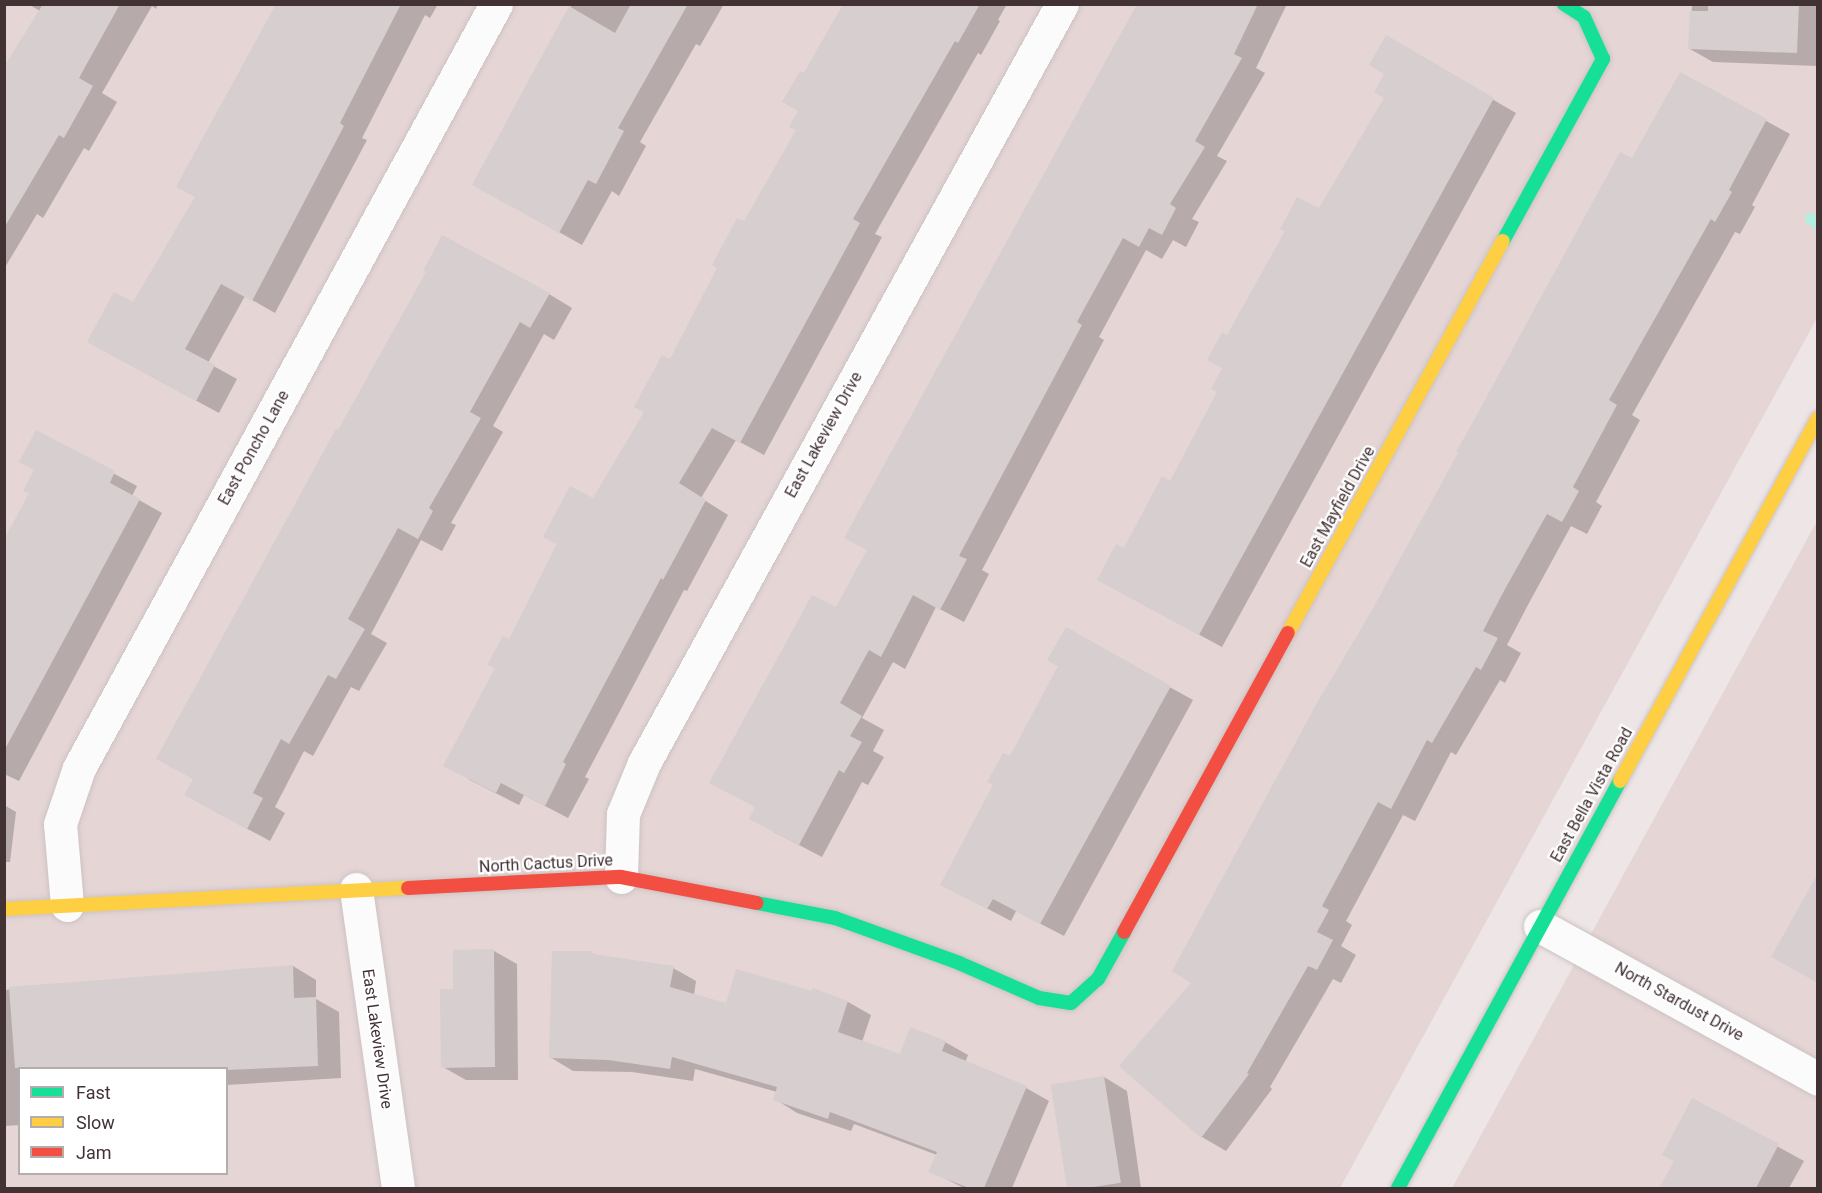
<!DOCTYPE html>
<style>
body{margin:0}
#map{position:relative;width:1822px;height:1193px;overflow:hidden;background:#eee6e6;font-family:Roboto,sans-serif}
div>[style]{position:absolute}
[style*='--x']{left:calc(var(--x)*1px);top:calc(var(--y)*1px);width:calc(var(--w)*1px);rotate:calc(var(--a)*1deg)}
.residential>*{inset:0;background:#e5d5d5}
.shadow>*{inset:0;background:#0003}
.stream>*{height:12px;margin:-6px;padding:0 6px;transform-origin:6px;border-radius:6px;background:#b4eede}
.building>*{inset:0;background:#d7cecf;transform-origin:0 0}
.roads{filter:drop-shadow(0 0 2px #ccc2c3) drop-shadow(0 0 2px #ccc2c3)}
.street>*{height:33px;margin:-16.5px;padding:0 16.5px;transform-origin:16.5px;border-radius:16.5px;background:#fcfbfb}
.fast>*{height:14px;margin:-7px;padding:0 7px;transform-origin:7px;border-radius:7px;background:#16e098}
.slow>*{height:14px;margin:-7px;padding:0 7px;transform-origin:7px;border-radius:7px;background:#ffcf43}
.jam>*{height:14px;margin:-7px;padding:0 7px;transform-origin:7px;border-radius:7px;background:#f24e42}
span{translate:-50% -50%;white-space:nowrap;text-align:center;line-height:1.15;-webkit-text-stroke:4.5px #fff;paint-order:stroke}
.street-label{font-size:16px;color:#433234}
.frame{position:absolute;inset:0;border:6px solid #433234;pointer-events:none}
.legend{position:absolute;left:18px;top:1067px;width:210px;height:108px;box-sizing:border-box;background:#fff;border:2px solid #b4adae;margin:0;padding:8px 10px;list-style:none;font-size:18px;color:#433234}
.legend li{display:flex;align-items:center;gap:12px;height:30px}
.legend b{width:30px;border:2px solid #b4adae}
</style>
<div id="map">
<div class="residential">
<div style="clip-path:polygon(evenodd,5px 5px,1817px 5px,1817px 318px,1340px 1188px,5px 1188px,5px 5px,20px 1068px,226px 1068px,226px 1174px,20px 1174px,20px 1068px)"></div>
<div style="clip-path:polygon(1817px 521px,1817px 1188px,1452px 1188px)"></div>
</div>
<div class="shadow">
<div style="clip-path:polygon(28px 4px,158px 4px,156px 9px,152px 6px,102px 93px,117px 102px,89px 151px,84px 148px,43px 218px,37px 214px,4px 269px,4px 62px,8px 64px,40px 11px)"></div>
<div style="clip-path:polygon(278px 4px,438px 4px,430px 18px,425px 15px,362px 138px,367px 140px,275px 313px,245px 296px,208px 363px,237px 379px,219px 413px,112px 355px,134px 304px,196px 197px)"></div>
<div style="clip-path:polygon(572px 4px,724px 4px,700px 46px,696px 44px,640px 142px,646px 146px,619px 196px,612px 191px,582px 245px,474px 184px)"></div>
<div style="clip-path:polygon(864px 4px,1007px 4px,998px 20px,1000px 21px,981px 55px,978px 53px,875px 234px,882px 237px,764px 455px,736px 440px,701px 498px,728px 515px,687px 591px,684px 590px,585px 777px,589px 779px,568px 818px,524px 795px,519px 805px,468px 779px,509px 641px,645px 412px,745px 223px,798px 130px,805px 75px)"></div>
<div style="clip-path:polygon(1139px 4px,1287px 4px,1256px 68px,1265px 73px,1217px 156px,1227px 161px,1192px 219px,1199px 222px,1186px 247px,1173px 240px,1162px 259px,1146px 250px,1099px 337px,1104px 340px,982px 570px,989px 574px,964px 622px,936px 607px,905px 669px,893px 662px,862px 718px,884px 730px,873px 751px,884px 757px,868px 785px,862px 782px,822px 857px,774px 832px,837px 609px,869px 550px)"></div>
<div style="clip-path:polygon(1744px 4px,1818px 4px,1818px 66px,1713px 62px,1690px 49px,1692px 5px,1743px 8px)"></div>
<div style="clip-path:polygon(1386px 38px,1516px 113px,1222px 647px,1122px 593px,1125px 550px,1171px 483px,1219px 392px,1228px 337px,1319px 210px,1386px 98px)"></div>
<div style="clip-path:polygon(1680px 74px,1790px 134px,1752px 205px,1755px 207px,1740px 234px,1735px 232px,1632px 415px,1640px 420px,1596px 502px,1602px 506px,1587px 534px,1571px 526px,1529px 603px,1507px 645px,1521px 653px,1505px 683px,1500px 680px,1456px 755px,1451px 752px,1415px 821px,1403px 815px,1346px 921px,1352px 925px,1341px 946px,1356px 955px,1341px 983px,1333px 979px,1270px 1087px,1272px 1089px,1226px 1151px,1202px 1137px,1122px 1065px,1193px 982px)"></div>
<div style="clip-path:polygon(549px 294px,572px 308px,554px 340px,544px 334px,493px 426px,503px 432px,451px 523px,456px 525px,442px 551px,421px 540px,371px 634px,387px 643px,359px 691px,351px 687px,313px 756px,304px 751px,275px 807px,285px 813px,270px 841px,209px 808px,195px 779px,339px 432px)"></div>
<div style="clip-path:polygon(36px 432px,137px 486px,132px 496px,162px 513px,19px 781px,4px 774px,4px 543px,31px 493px,36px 470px)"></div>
<div style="clip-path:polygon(1067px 630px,1193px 700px,1064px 936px,1016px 911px,1011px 921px,965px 897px,1011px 758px,1059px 666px)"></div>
<div style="clip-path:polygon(4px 805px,16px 812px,10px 862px,4px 862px)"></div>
<div style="clip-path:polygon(494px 951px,517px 964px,518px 1080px,466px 1080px,443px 1067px,455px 991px)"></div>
<div style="clip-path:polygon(591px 953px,598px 957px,673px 968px,696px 981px,694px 995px,727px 1005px,813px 993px,814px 990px,848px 1002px,871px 1015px,862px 1042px,901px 1056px,945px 1042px,968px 1055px,965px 1063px,1026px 1088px,1049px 1101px,1012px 1188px,964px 1188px,930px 1171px,937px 1155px,854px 1124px,851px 1131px,797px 1113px,775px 1099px,777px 1092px,695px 1069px,693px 1081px,632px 1072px,573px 1071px,550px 1057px)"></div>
<div style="clip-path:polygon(293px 966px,316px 980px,316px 999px,339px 1012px,341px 1078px,226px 1085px,226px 1068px,20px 1068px,20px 1125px,4px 1126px,4px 990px)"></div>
<div style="clip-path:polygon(1104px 1077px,1127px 1091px,1141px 1188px,1068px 1188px,1052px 1085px)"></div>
<div style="clip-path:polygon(1693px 1100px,1804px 1161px,1789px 1188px,1661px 1188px,1675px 1160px)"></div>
</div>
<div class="stream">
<div style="--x:1811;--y:219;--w:8;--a:30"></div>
</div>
<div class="building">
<div style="clip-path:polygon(43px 4px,120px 4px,79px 78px,93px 86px,64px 138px,59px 135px,4px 228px,4px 67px)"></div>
<div style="clip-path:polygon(276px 4px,401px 4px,340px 123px,344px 126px,252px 301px,221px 284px,185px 349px,215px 365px,196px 401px,87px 342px,114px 292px,133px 302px,195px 197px,176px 187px)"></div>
<div style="clip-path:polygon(631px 4px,688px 4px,618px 128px,624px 131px,596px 184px,588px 180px,559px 233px,472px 185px,569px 6px,615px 33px)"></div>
<div style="clip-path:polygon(843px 4px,980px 4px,958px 43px,955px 41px,853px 219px,860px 223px,740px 443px,712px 428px,679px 483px,706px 500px,663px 580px,661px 578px,563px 762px,566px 764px,545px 806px,501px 783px,496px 793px,443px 766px,495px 668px,487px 665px,503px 636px,509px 639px,557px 544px,543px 537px,570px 486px,593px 498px,644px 412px,634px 407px,662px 355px,670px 359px,717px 268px,712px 265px,737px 218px,744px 221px,796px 130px,789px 127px,798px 111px,782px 102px,800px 71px,804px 73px)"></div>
<div style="clip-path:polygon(1137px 4px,1258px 4px,1234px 54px,1242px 58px,1195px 141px,1205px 147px,1170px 204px,1176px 208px,1162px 235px,1149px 228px,1139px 247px,1123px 238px,1077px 322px,1082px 325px,959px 556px,967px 559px,940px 610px,913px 595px,881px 657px,869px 650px,840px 703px,862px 716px,850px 736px,862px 742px,844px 773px,839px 770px,799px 845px,749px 819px,755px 807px,709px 783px,812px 595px,836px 607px,867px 550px,844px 538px)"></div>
<div style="clip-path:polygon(1742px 4px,1799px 4px,1797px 53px,1688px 49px,1690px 11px,1708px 11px,1708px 5px)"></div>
<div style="clip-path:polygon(1386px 35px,1494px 98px,1199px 635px,1097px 580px,1116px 544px,1124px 548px,1162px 476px,1170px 481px,1217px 392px,1211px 389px,1222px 368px,1207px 360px,1222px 332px,1227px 335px,1285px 231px,1280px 229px,1297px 197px,1319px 208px,1384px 98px,1374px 92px,1384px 74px,1369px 65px)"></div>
<div style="clip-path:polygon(1680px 72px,1767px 119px,1729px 190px,1732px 192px,1715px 222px,1711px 219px,1609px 400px,1617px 405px,1573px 487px,1579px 491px,1562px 522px,1547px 514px,1505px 589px,1483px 631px,1498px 638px,1481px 670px,1476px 667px,1432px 743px,1427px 740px,1391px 809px,1378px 802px,1322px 906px,1329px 910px,1317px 932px,1333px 940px,1317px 970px,1308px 966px,1247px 1073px,1249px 1074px,1201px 1138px,1119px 1066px,1191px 983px,1172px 971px,1317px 703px,1371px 612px,1458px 453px,1456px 452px,1479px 411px,1620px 152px,1632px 158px)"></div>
<div style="clip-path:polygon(442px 235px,550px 293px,530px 328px,520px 322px,470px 412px,481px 418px,429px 508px,433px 511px,418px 539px,398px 528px,348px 619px,365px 629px,336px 679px,328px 675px,289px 744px,281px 739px,253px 793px,263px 798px,247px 829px,184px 795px,193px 779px,156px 759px,336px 429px,338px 430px,426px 272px,423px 271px)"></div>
<div style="clip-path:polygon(36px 430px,115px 471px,110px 483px,140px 499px,4px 751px,4px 540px,29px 493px,23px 491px,34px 470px,19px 462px)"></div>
<div style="clip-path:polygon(1066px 627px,1171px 686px,1040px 924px,993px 899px,987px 909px,940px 885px,993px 785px,987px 782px,1003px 753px,1010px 756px,1058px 666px,1047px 660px)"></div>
<div style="clip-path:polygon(1818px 873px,1818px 983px,1771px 957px)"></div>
<div style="clip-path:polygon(494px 949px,495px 1067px,441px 1068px,440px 989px,453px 989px,453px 950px)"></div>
<div style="clip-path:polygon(552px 951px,592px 951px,592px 954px,674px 966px,670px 987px,726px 1003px,736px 969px,812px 991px,813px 988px,848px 1001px,838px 1032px,900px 1054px,910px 1027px,946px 1041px,942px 1051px,1027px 1086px,984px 1188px,969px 1188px,928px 1172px,937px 1152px,830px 1112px,828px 1119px,773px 1100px,777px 1087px,672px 1057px,670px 1069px,608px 1060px,549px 1058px)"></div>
<div style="clip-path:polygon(293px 965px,294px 998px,316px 997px,318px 1066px,226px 1070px,15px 1068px,9px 987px)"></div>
<div style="left:1104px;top:1076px;width:108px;height:54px;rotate:81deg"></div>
<div style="clip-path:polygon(1692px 1098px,1779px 1144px,1756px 1188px,1659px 1188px,1674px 1161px,1662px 1155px)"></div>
</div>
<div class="roads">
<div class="street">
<div style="--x:621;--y:877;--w:63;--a:-88.2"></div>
<div style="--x:623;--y:814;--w:55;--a:-67.6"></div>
<div style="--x:644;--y:763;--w:866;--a:-61.16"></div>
<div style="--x:356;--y:889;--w:302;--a:82"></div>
<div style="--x:67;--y:905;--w:81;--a:-94.9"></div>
<div style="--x:60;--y:824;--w:59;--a:-71.3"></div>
<div style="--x:79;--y:768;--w:870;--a:-61.37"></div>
<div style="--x:1540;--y:926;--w:317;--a:28.8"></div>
</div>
<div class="fast">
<div style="--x:1503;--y:241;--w:208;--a:-61.2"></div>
<div style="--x:1603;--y:59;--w:46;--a:-114.3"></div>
<div style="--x:1584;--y:17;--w:24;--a:-147"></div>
<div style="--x:757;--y:903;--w:79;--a:10.9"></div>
<div style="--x:835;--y:918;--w:132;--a:19.9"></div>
<div style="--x:959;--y:963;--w:87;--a:23.6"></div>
<div style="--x:1039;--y:998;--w:32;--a:9"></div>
<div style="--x:1071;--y:1003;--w:36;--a:-42"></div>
<div style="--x:1098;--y:979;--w:54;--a:-61"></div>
<div style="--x:1398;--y:1188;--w:464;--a:-61.4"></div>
</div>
<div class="slow">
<div style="--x:1288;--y:633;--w:447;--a:-61.3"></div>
<div style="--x:1620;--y:781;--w:413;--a:-61.4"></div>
<div style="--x:4;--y:909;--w:405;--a:-3"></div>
</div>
<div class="jam">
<div style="--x:408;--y:888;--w:213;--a:-3"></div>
<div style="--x:621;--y:877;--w:138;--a:10.8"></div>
<div style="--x:1124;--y:932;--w:341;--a:-61.3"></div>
</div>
</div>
<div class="street-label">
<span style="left:824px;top:435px;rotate:-61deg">East Lakeview Drive</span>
<span style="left:254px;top:448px;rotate:-61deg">East Poncho Lane</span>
<span style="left:1338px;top:507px;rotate:-61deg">East Mayfield Drive</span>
<span style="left:1592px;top:795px;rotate:-61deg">East Bella Vista Road</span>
<span style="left:546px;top:864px;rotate:-3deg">North Cactus Drive</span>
<span style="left:1679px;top:1002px;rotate:29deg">North Stardust Drive</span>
<span style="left:377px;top:1039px;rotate:82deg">East Lakeview Drive</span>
</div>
<div class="frame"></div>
<ul class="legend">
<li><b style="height:8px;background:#16e098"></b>Fast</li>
<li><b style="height:8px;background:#ffcf43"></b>Slow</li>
<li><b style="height:8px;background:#f24e42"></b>Jam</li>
</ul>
</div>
